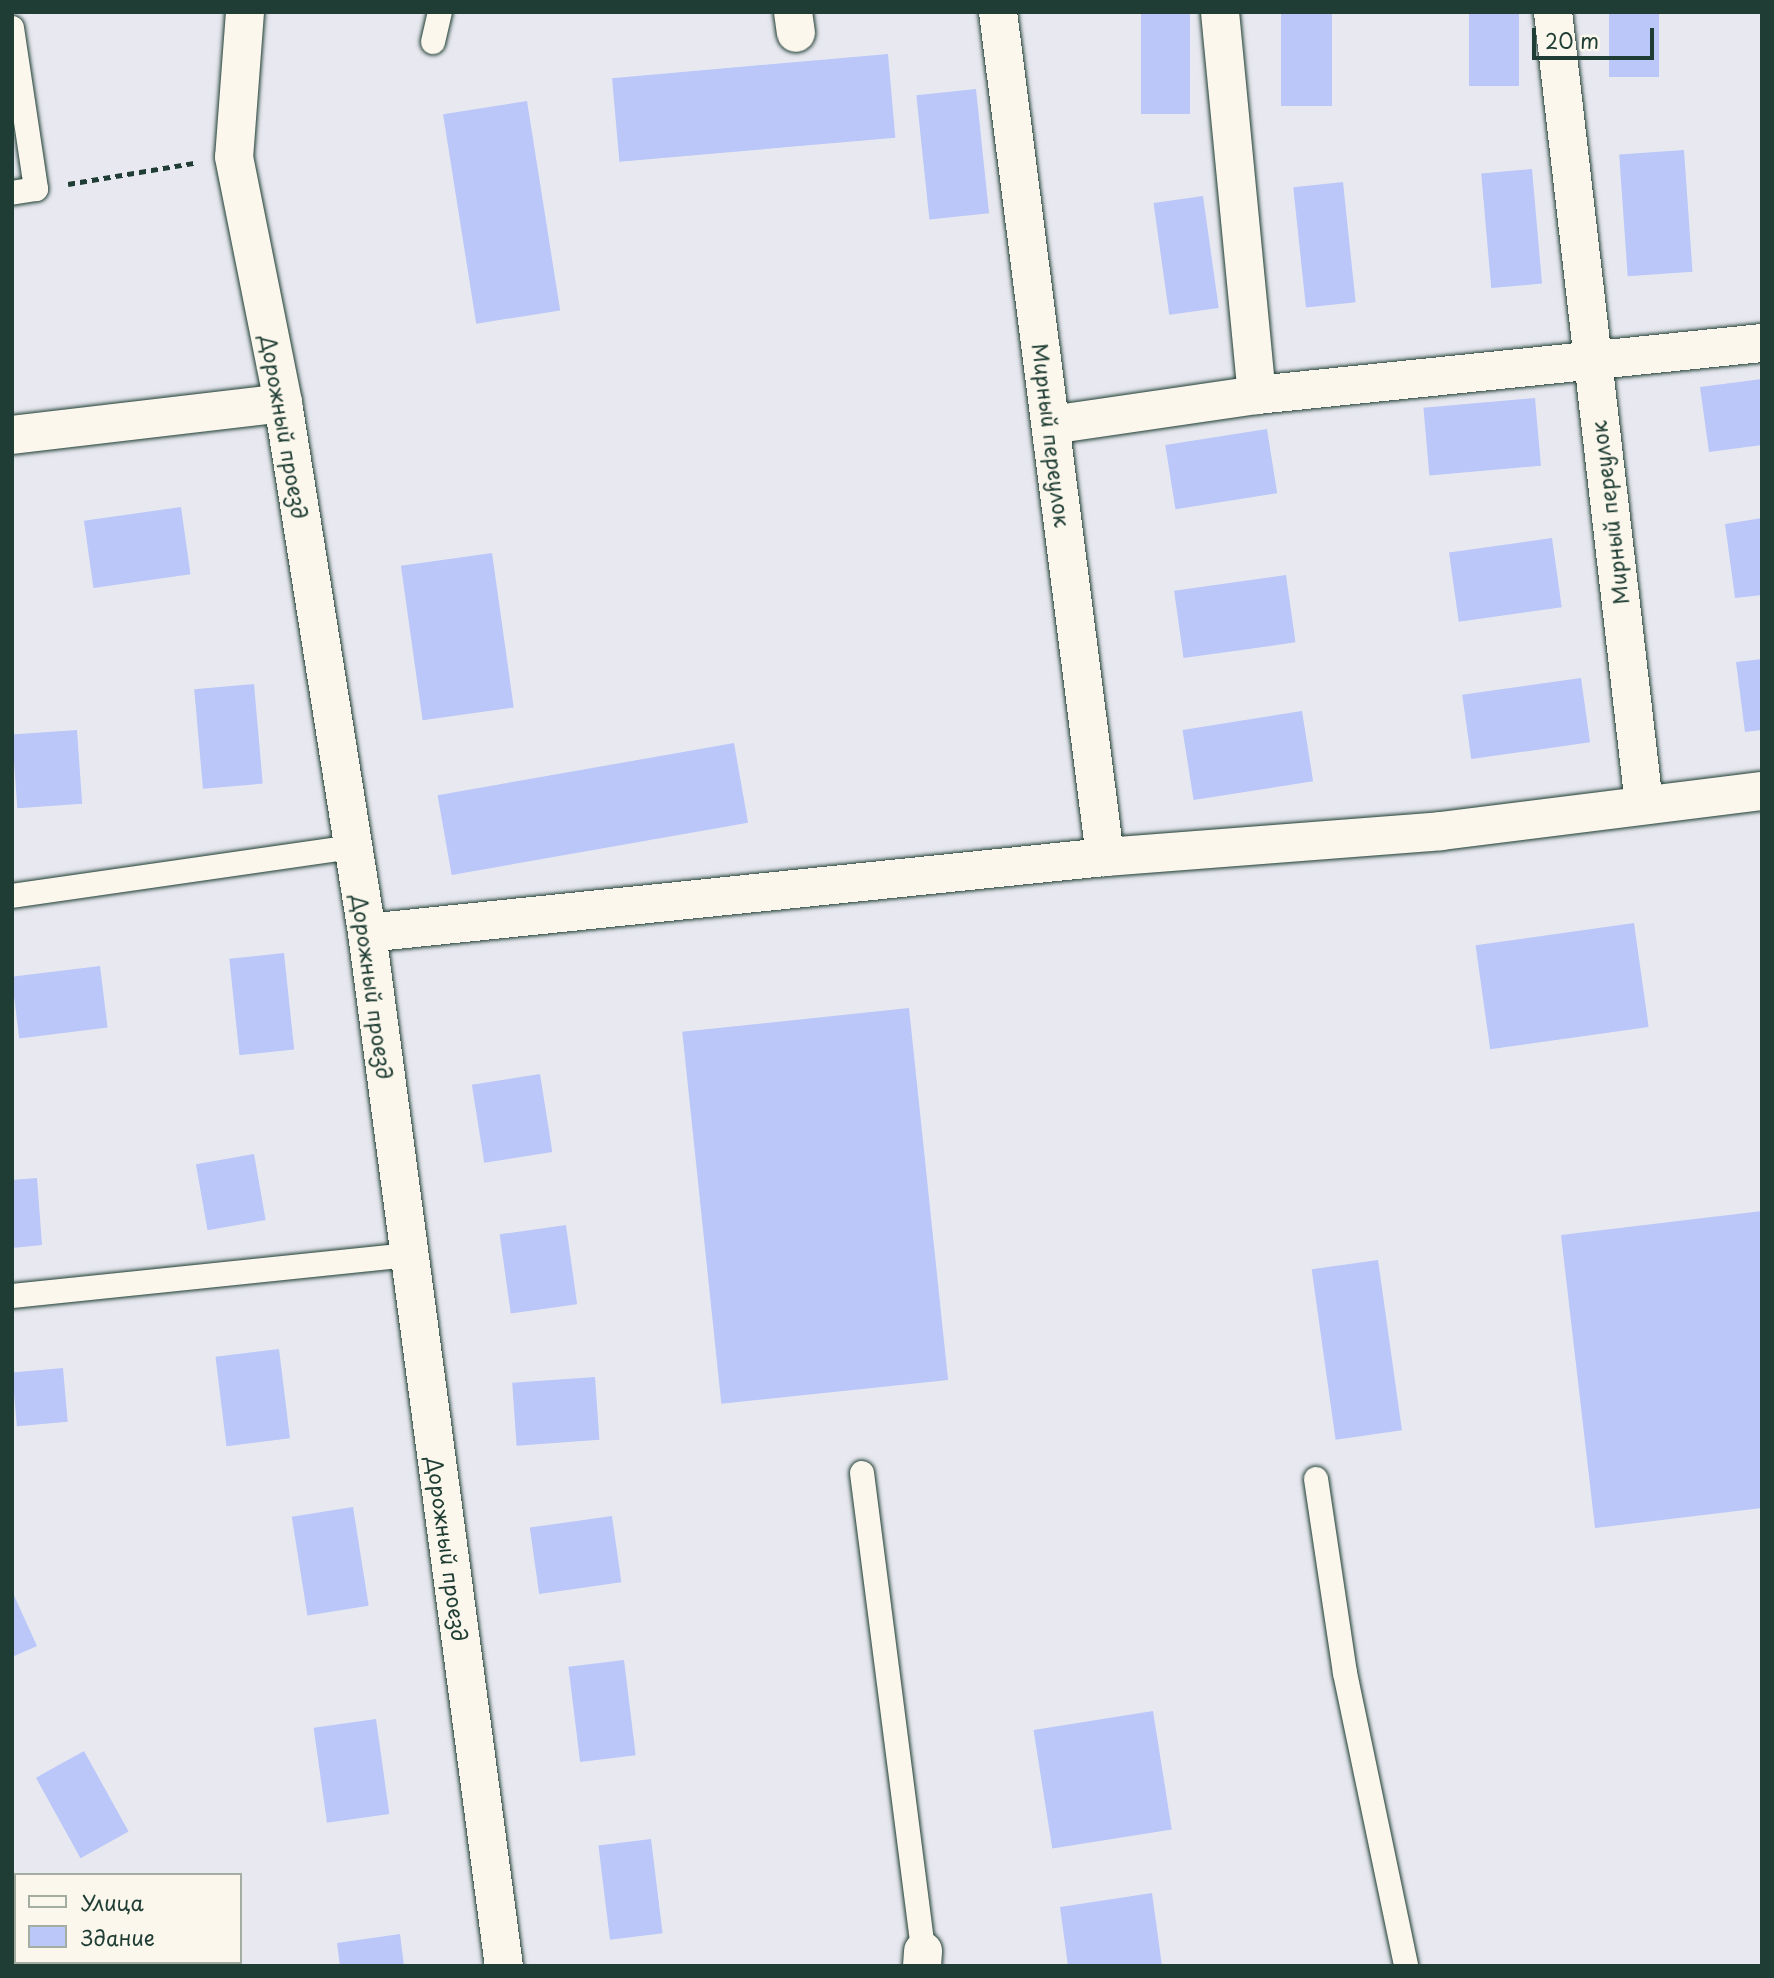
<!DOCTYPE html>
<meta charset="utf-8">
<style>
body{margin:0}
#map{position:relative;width:1774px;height:1978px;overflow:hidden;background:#e8e9f0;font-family:"Playpen Sans",sans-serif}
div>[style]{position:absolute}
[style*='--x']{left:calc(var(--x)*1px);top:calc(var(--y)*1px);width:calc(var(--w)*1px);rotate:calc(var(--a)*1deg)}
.building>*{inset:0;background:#bac7f8;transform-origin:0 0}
.path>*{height:4.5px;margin-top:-2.25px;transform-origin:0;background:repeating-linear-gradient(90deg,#1f3d34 0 7px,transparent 0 12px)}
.roads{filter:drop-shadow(0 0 2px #1f3d34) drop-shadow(0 0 2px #1f3d34)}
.service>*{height:24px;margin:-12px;padding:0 12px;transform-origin:12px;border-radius:12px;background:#fbf7ec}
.minor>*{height:38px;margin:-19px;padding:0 19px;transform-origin:19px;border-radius:19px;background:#fbf7ec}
span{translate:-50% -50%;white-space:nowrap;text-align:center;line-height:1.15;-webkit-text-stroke:5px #fbf7ec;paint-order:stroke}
.street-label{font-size:21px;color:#1f3d34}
.frame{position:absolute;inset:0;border:14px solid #1f3d34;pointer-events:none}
.legend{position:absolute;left:14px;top:1873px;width:228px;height:91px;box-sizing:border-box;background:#fbf7ec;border:2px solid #a3ada2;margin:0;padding:9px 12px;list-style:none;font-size:21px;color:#1f3d34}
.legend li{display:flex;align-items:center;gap:14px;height:35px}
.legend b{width:35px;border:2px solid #a3ada2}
.scale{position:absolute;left:1532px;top:28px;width:122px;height:32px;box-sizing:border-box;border:4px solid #1f3d34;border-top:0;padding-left:9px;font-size:21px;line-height:24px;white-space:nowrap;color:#1f3d34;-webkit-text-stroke:5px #fbf7ec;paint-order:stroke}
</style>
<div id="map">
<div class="building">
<div style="left:1141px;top:12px;width:49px;height:102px"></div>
<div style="left:1281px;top:12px;width:51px;height:94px"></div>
<div style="left:1469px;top:12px;width:50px;height:74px"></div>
<div style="left:1609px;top:12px;width:50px;height:65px"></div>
<div style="left:888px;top:54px;width:84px;height:277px;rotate:85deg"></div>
<div style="left:976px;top:89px;width:125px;height:60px;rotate:84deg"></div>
<div style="left:527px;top:101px;width:212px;height:85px;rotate:81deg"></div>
<div style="left:1684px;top:150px;width:122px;height:65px;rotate:86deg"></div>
<div style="left:1532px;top:169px;width:115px;height:51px;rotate:85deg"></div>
<div style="left:1343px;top:182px;width:121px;height:50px;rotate:84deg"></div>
<div style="left:1203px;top:196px;width:113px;height:50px;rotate:82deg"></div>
<div style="clip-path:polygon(1762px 379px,1762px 445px,1709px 452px,1700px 387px)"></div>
<div style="left:1535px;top:398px;width:68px;height:112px;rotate:85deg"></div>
<div style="left:1267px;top:429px;width:65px;height:103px;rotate:81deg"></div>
<div style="left:181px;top:507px;width:68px;height:98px;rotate:82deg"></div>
<div style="clip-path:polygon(1762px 518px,1762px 595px,1735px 598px,1725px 524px)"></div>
<div style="left:1552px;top:538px;width:70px;height:104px;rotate:82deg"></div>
<div style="left:492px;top:553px;width:156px;height:92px;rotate:82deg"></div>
<div style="left:1286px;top:575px;width:68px;height:113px;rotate:82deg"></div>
<div style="clip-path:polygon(1762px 659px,1762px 730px,1745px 732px,1736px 662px)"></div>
<div style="left:1581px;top:678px;width:65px;height:120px;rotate:82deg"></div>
<div style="left:254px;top:684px;width:100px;height:60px;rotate:85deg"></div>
<div style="left:1302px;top:711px;width:71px;height:121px;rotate:81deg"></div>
<div style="left:77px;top:730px;width:74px;height:65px;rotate:86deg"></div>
<div style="left:734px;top:743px;width:81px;height:301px;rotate:80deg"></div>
<div style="left:1634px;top:923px;width:105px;height:160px;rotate:82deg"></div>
<div style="left:284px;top:953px;width:97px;height:55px;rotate:84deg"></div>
<div style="left:100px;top:966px;width:62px;height:89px;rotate:83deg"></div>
<div style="left:909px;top:1008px;width:374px;height:228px;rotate:84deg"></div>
<div style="left:540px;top:1074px;width:79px;height:69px;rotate:81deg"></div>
<div style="left:254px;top:1154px;width:67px;height:59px;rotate:80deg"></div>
<div style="clip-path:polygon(37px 1178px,42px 1245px,12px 1248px,12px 1180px)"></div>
<div style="clip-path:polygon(1762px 1211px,1762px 1508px,1595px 1528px,1561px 1235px)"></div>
<div style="left:566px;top:1225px;width:80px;height:67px;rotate:82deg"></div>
<div style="left:1378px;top:1260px;width:172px;height:67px;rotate:82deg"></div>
<div style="left:279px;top:1349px;width:90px;height:64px;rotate:83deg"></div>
<div style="left:63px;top:1368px;width:54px;height:51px;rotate:85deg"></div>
<div style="left:595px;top:1377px;width:63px;height:83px;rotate:86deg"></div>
<div style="left:353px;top:1507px;width:100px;height:62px;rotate:81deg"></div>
<div style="left:612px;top:1516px;width:67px;height:83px;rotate:82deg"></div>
<div style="clip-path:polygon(12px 1591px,37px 1646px,12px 1657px)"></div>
<div style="left:624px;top:1660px;width:96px;height:56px;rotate:83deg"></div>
<div style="left:1153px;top:1711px;width:120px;height:121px;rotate:81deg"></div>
<div style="left:376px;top:1719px;width:96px;height:63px;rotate:82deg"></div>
<div style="left:84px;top:1751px;width:92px;height:55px;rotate:61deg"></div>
<div style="left:651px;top:1839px;width:95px;height:53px;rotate:83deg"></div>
<div style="clip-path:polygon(1152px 1893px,1162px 1966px,1068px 1966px,1060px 1907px)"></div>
<div style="clip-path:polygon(400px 1934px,404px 1966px,340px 1966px,337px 1943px)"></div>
<div style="clip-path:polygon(151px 1962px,196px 1962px,198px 1966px,144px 1966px)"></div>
</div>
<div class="path">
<div style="--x:68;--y:184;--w:128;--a:-9.5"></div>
</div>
<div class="roads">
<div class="service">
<div style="--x:12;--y:28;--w:163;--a:81.5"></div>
<div style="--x:36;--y:189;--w:24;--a:171"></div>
<div style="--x:433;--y:42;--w:31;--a:-77"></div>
<div style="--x:12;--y:896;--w:345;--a:-8.2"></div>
<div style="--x:12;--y:1296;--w:399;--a:-5.9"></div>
<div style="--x:862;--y:1473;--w:482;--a:82.7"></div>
<div style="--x:1316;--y:1479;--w:196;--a:81.5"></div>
<div style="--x:1345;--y:1673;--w:299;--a:78.2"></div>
</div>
<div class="minor">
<div style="--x:245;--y:12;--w:145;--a:94.3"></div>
<div style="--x:234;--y:157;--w:251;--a:78.7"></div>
<div style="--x:283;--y:403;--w:537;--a:80.99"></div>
<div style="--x:367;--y:933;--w:1042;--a:82.45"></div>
<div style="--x:793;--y:12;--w:21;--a:82"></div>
<div style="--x:998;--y:12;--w:852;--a:82.78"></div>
<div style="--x:1220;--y:12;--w:385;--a:84.5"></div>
<div style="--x:1553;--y:12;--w:797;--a:83.45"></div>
<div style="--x:1051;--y:425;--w:208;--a:-8.3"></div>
<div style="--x:1257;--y:395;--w:508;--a:-5.88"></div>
<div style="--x:12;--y:435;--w:273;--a:-6.7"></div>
<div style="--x:367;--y:933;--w:742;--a:-5.88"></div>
<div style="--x:1105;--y:857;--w:337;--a:-4.4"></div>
<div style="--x:1441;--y:831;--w:323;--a:-7.1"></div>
<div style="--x:922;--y:1966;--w:15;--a:-86"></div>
</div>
</div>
<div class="street-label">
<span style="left:285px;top:427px;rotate:80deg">Дорожный проезд</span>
<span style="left:1052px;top:435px;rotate:83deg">Мирный переулок</span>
<span style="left:1609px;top:513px;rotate:-97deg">Мирный переулок</span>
<span style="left:373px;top:987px;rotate:82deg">Дорожный проезд</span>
<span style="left:448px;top:1549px;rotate:82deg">Дорожный проезд</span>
</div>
<div class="frame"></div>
<ul class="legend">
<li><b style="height:9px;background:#fbf7ec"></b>Улица</li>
<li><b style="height:19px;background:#bac7f8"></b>Здание</li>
</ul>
<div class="scale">20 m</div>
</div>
